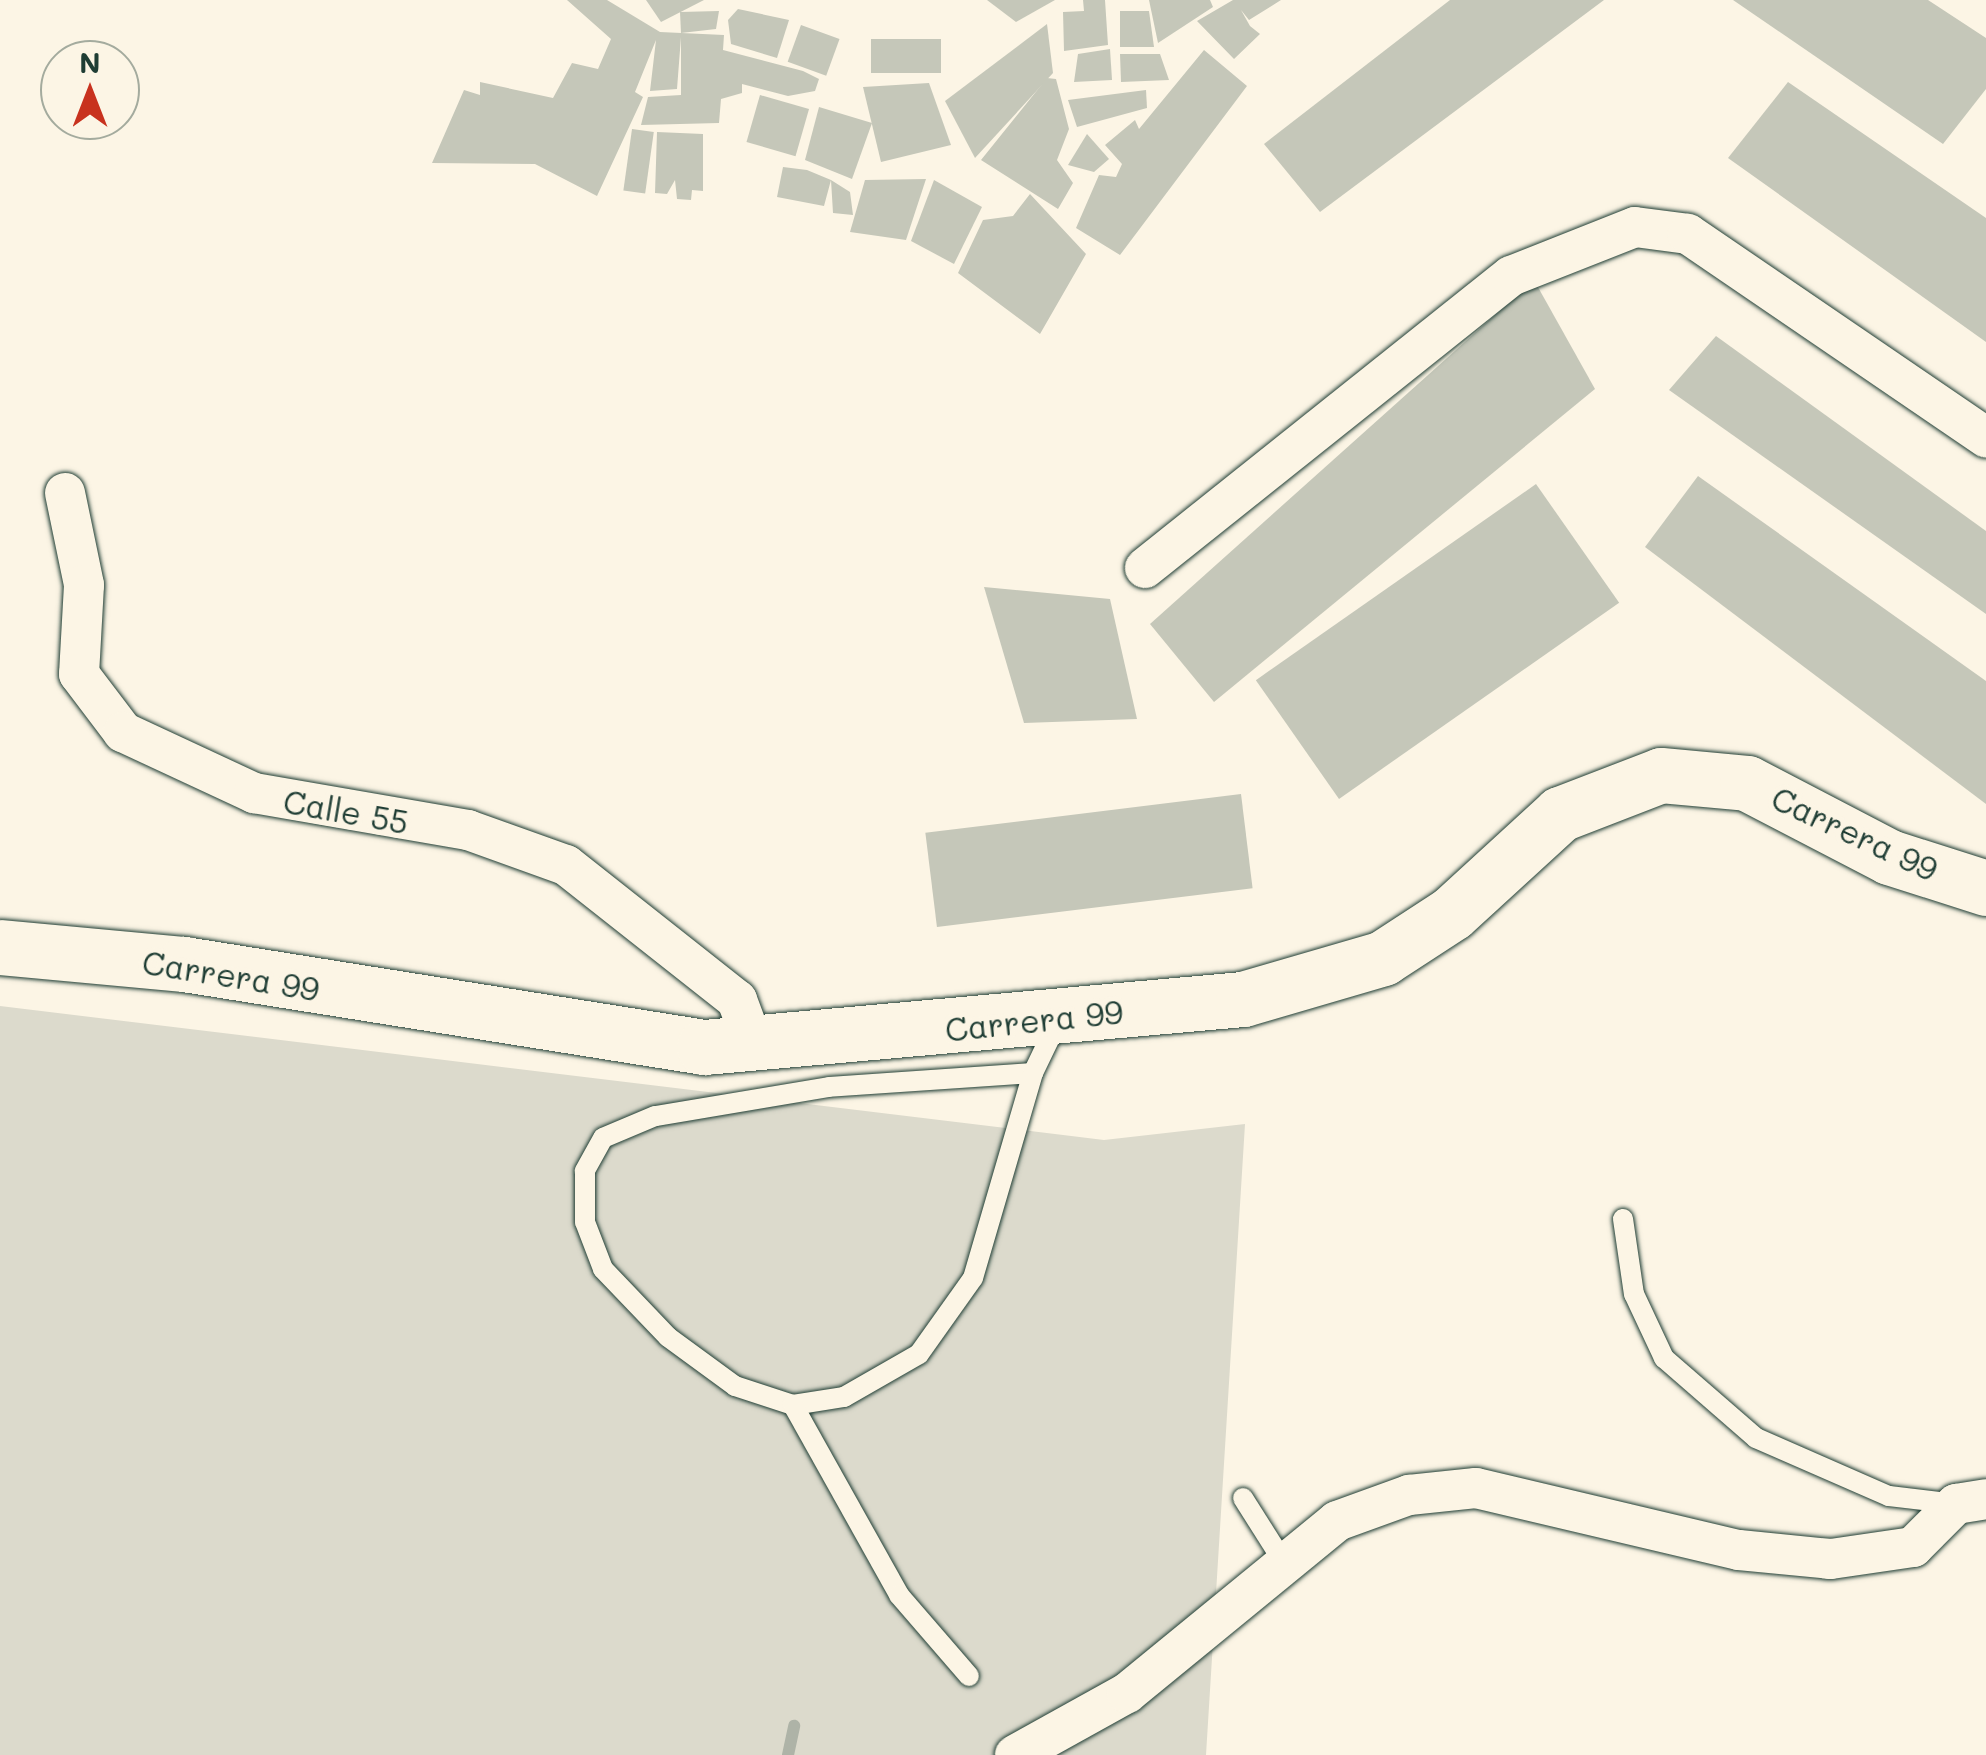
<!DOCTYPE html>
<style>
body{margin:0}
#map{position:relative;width:1986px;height:1755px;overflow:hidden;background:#fcf5e5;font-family:Mali,sans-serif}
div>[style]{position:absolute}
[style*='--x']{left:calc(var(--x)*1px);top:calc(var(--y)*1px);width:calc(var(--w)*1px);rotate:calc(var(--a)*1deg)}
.green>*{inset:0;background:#dcdacc}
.stream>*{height:12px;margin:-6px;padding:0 6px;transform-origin:6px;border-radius:6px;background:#aeb3a7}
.building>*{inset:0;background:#c5c7b9;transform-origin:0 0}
.roads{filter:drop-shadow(0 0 2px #1f3d34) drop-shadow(0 0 2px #1f3d34)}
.lane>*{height:20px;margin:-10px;padding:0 10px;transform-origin:10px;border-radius:10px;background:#fcf5e5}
.street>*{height:40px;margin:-20px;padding:0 20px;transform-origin:20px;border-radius:20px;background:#fcf5e5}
.secondary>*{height:55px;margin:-27.5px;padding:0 27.5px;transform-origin:27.5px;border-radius:27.5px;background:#fcf5e5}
span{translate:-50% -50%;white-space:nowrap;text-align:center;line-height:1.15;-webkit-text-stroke:10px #fcf5e5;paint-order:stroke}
.street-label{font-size:32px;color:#1f3d34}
.north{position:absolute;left:40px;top:40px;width:100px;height:100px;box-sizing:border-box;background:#fcf5e5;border:2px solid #a4ab9e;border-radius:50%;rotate:0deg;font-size:28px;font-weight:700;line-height:40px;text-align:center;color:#1f3d34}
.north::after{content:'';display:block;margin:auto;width:35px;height:45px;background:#c8321e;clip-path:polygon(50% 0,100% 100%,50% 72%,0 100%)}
</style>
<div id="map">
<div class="green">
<div style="clip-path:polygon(0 1006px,1104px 1140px,1245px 1124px,1206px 1755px,0 1755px)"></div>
</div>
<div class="stream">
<div style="--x:788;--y:1755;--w:30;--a:-78"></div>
</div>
<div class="building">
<div style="clip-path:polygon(567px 0,607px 0,660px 32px,724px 35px,723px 50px,803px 71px,819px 79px,815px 91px,788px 96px,742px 84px,742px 93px,721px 99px,719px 123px,641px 125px,648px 97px,681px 95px,681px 37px,677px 89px,650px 91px,656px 40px,635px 92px,643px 97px,597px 196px,535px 164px,432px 163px,464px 90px,480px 95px,480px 82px,553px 98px,572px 63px,598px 69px,611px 39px)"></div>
<div style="clip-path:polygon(646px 0,704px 0,661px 22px)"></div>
<div style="clip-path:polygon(987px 0,1055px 0,1016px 22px)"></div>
<div style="clip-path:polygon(1083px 0,1105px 0,1108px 45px,1064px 51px,1063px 12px,1084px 11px)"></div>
<div style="clip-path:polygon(1149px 0,1210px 0,1213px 7px,1158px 43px)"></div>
<div style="clip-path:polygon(1233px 0,1281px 0,1249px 20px,1241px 10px,1250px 26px,1260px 34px,1234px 59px,1197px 21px)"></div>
<div style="clip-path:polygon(1450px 0,1604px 0,1320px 212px,1264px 144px)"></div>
<div style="clip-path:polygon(1733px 0,1928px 0,1986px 38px,1986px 89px,1943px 144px)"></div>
<div style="clip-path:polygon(738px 9px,789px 20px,777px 58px,731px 44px,728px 20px)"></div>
<div style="clip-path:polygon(719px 11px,716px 29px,681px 33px,680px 12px)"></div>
<div style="clip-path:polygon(1120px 11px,1149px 11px,1154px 47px,1120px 47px)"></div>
<div style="clip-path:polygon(1047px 24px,1053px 73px,975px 158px,945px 101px)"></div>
<div style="left:801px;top:25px;width:41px;height:39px;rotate:20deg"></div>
<div style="left:941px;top:39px;width:34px;height:70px;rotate:90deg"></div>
<div style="clip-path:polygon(1110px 49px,1112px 80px,1074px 82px,1078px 54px)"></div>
<div style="clip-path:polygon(1204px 50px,1247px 86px,1120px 255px,1076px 228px,1099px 175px,1116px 177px,1122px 164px,1105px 145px,1135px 120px,1139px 129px)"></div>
<div style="clip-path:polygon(1120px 54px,1160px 54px,1169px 80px,1121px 82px)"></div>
<div style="clip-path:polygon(1047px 78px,1056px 79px,1069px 129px,1057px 160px,1073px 183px,1058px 209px,981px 160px)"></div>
<div style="clip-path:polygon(1788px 82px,1986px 218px,1986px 342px,1728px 158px)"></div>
<div style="clip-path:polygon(929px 83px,951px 145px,881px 162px,863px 87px)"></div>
<div style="clip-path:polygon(1146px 90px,1147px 108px,1077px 127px,1068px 100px)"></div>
<div style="left:760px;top:95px;width:51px;height:49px;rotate:16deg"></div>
<div style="clip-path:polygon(819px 107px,872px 123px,852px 179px,805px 160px)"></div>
<div style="left:632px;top:129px;width:22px;height:62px;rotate:8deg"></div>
<div style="clip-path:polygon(657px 132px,703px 134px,703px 191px,692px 190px,691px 200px,677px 199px,675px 180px,667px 194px,655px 193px)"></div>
<div style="clip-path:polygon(1087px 134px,1109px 159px,1094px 172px,1068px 165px)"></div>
<div style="clip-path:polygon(783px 167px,807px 170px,831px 180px,850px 192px,853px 215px,833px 213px,831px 180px,824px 206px,777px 197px)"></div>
<div style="clip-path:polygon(926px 179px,906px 240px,850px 232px,865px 180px)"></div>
<div style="clip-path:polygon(934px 180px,982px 207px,954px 264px,911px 241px)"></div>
<div style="clip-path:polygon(1030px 194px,1086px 254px,1040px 334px,958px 273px,983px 220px,1013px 216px)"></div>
<div style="clip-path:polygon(1534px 280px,1595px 389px,1214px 702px,1150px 624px)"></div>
<div style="clip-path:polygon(1716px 336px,1986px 531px,1986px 614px,1669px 390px)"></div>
<div style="clip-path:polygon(1698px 476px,1986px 681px,1986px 804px,1645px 547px)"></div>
<div style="left:1536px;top:484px;width:145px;height:342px;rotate:55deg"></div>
<div style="clip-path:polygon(984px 587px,1110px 599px,1137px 719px,1024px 723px)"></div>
<div style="left:1241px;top:794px;width:95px;height:318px;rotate:83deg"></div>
</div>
<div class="roads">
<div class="lane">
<div style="--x:1033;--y:1073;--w:204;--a:176.1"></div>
<div style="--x:829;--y:1087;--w:176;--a:170.5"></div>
<div style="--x:655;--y:1116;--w:56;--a:157.1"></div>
<div style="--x:603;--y:1138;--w:38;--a:119"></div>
<div style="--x:585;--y:1171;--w:51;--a:90"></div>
<div style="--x:585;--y:1222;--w:50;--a:69"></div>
<div style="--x:603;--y:1269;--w:94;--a:46.3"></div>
<div style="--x:668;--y:1337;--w:83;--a:36.2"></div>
<div style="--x:735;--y:1386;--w:61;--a:18.1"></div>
<div style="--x:793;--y:1405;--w:52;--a:-8.9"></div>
<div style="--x:844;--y:1397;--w:86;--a:-29.8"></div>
<div style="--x:919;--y:1354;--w:93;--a:-54.6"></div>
<div style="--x:973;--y:1278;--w:214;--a:-73.7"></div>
<div style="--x:1033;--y:1073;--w:60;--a:-64.3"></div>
<div style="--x:1623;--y:1219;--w:76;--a:81.7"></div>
<div style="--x:1634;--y:1294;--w:71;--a:64.9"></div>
<div style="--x:1664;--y:1358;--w:122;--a:41"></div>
<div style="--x:1756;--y:1438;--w:145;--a:23.6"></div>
<div style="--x:1889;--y:1496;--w:67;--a:6.8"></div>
<div style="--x:793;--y:1405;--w:218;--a:60.8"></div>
<div style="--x:899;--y:1595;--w:107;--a:49.2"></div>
<div style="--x:1243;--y:1498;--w:71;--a:57.7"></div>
</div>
<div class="street">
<div style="--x:65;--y:493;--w:94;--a:78.3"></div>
<div style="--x:84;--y:585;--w:89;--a:93.2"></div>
<div style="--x:79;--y:674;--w:73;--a:52.8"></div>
<div style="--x:123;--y:732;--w:145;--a:25"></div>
<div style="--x:254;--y:793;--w:217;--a:9.8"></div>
<div style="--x:468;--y:830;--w:104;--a:19.7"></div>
<div style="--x:566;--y:865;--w:218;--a:38.3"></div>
<div style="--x:737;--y:1000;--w:49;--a:69.7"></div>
<div style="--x:1145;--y:568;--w:468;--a:-38.6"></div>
<div style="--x:1511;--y:276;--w:133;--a:-21.6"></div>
<div style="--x:1635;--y:227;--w:53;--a:7.5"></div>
<div style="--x:1688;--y:234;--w:361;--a:34.3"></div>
<div style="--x:1015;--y:1755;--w:128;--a:-29"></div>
<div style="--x:1127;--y:1693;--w:271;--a:-39.3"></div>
<div style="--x:1337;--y:1521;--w:77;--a:-19.9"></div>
<div style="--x:1409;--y:1495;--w:67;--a:-6"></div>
<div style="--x:1476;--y:1488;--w:270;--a:13.3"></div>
<div style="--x:1739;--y:1550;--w:92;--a:5.6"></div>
<div style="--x:1831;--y:1559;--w:83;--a:-8.3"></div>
<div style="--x:1913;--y:1547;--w:61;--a:-45"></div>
<div style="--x:1956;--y:1504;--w:30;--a:-9"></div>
</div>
<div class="secondary">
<div style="--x:0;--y:947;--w:185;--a:5.3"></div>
<div style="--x:184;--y:964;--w:527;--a:9.07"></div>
<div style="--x:704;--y:1047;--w:541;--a:-5.09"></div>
<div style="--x:1243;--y:999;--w:146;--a:-16.3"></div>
<div style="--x:1383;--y:958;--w:82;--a:-33.1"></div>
<div style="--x:1452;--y:913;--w:147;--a:-42.5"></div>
<div style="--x:1560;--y:814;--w:108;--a:-21.1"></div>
<div style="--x:1661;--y:775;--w:86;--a:5.3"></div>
<div style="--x:1747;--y:783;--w:160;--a:27.5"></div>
<div style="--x:1889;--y:857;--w:102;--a:17.7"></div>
</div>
</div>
<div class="street-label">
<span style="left:346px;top:811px;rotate:10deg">Calle 55</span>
<span style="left:1855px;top:833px;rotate:25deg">Carrera 99</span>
<span style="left:231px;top:975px;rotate:9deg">Carrera 99</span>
<span style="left:1034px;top:1020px;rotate:-6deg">Carrera 99</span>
</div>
<div class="north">N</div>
</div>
